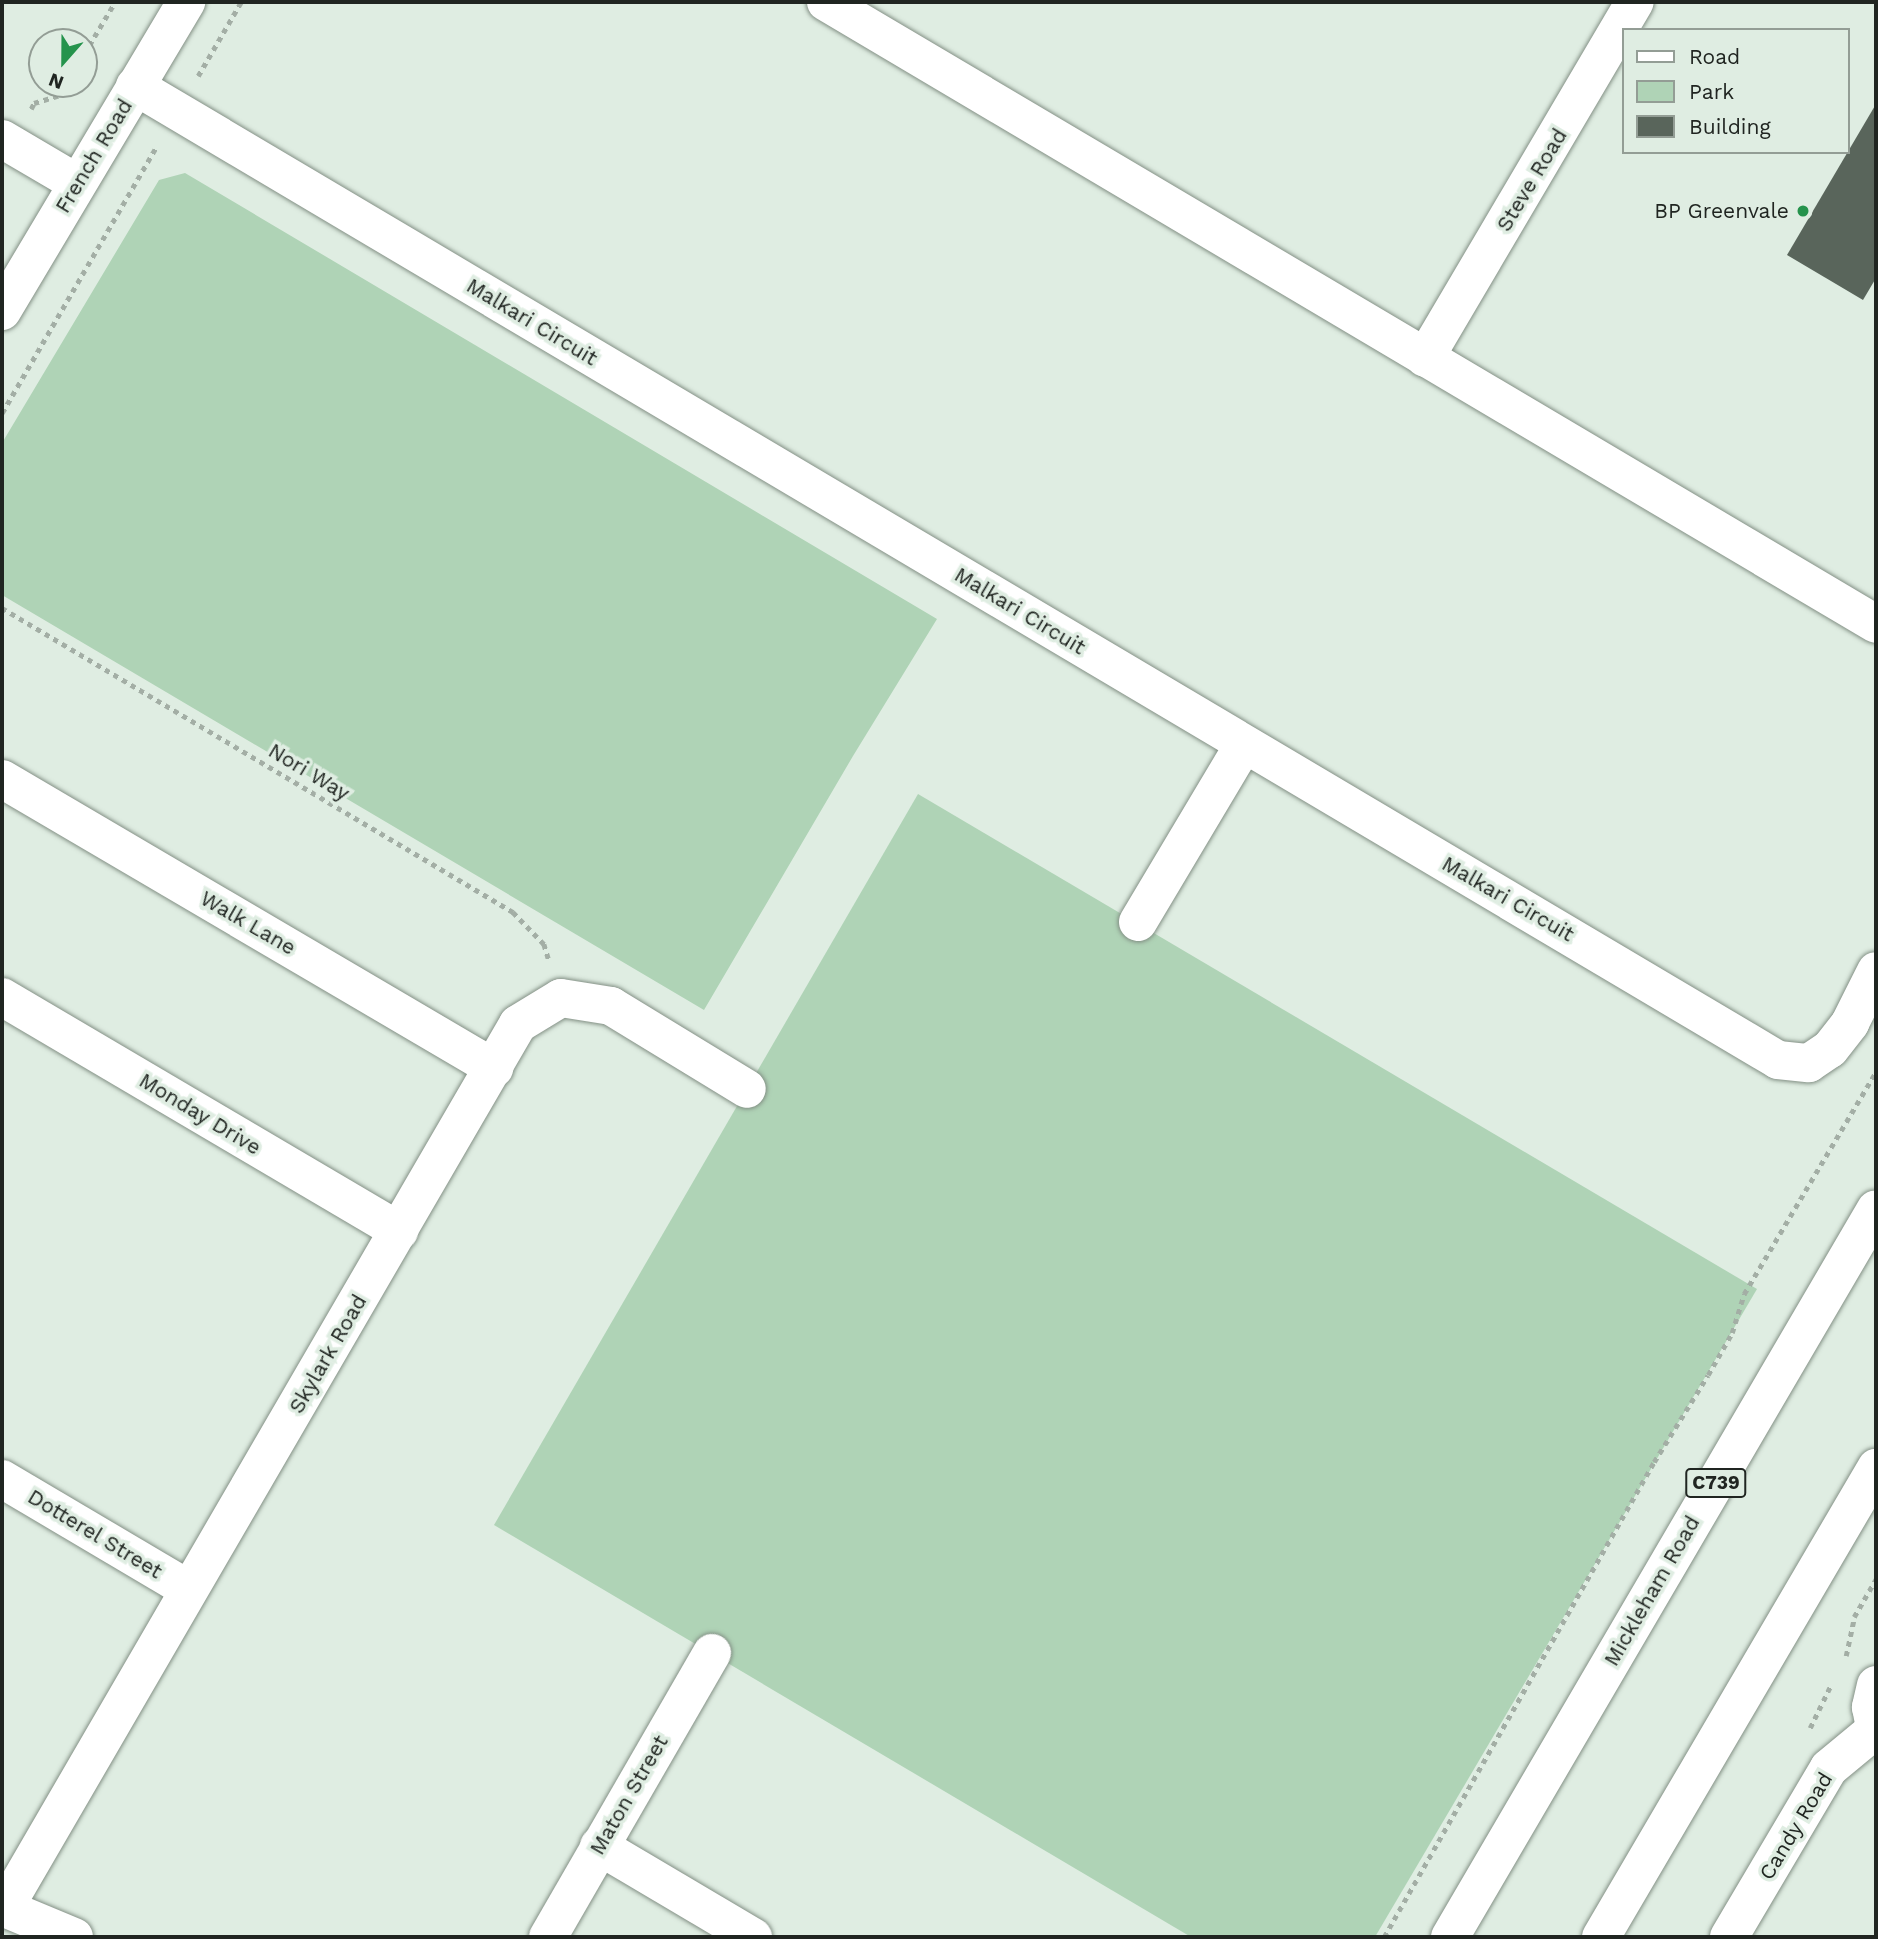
<!DOCTYPE html>
<style>
body{margin:0}
#map{position:relative;width:1878px;height:1939px;overflow:hidden;background:#dfede2;font-family:"Work Sans",sans-serif}
div>[style]{position:absolute}
[style*='--x']{left:calc(var(--x)*1px);top:calc(var(--y)*1px);width:calc(var(--w)*1px);rotate:calc(var(--a)*1deg)}
.green>*{inset:0;background:#afd3b6}
.building>*{inset:0;background:#59655b}
.path>*{height:4.5px;margin-top:-2.25px;transform-origin:0;background:repeating-linear-gradient(90deg,#a3aea5 0 5px,transparent 0 10px)}
.roads{filter:drop-shadow(0 0 2px #839085) drop-shadow(0 0 2px #839085)}
.minor>*{height:38px;margin:-19px;padding:0 19px;transform-origin:19px;border-radius:19px;background:#fff}
.major>*{height:38px;margin:-19px;padding:0 19px;transform-origin:19px;border-radius:19px;background:#fff}
.dots>*{width:19px;height:19px;translate:-50% -50%;box-sizing:border-box;border:4px solid #dfede2;border-radius:50%}
span{translate:-50% -50%;white-space:nowrap;text-align:center;line-height:1.15;-webkit-text-stroke:7px #dfede2;paint-order:stroke}
.shield-label span{padding:2px 5px;background:#dfede2;border:2px solid;border-radius:5px;-webkit-text-stroke-width:0}
.shield-label{font-size:19px;color:#202521;font-weight:700}
.street-label{font-size:21px;color:#202521}
.poi-label{font-size:21px;color:#202521}
.right{translate:-100% -50%;text-align:right}
.frame{position:absolute;inset:0;border:4px solid #202521;pointer-events:none}
.legend{position:absolute;left:1622px;top:28px;width:228px;height:126px;box-sizing:border-box;background:#dfede2;border:2px solid #939d95;margin:0;padding:9px 12px;list-style:none;font-size:21px;color:#202521}
.legend li{display:flex;align-items:center;gap:14px;height:35px}
.legend b{width:35px;border:2px solid #939d95}
.north{position:absolute;left:28px;top:28px;width:70px;height:70px;box-sizing:border-box;background:#dfede2;border:2px solid #939d95;border-radius:50%;rotate:201deg;font-size:19px;font-weight:700;line-height:28px;text-align:center;color:#202521}
.north::after{content:'';display:block;margin:auto;width:24px;height:32px;background:#25934c;clip-path:polygon(50% 0,100% 100%,50% 72%,0 100%)}
</style>
<div id="map">
<div class="green">
<div style="clip-path:polygon(185px 173px,937px 619px,853px 756px,704px 1010px,2px 595px,2px 443px,159px 180px)"></div>
<div style="clip-path:polygon(918px 794px,1757px 1289px,1375px 1937px,1191px 1937px,494px 1525px)"></div>
</div>
<div class="building">
<div style="clip-path:polygon(1876px 104px,1876px 278px,1863px 300px,1787px 255px)"></div>
</div>
<div class="path">
<div style="--x:84;--y:54;--w:61;--a:-59.2"></div>
<div style="--x:198;--y:76;--w:86;--a:-59.8"></div>
<div style="--x:31;--y:109;--w:7;--a:-63"></div>
<div style="--x:34;--y:103;--w:27;--a:-17"></div>
<div style="--x:60;--y:95;--w:13;--a:-58"></div>
<div style="--x:2;--y:413;--w:307;--a:-59.9"></div>
<div style="--x:2;--y:608;--w:595;--a:30.75"></div>
<div style="--x:513;--y:912;--w:45;--a:45.9"></div>
<div style="--x:544;--y:944;--w:17;--a:73"></div>
<div style="--x:1846;--y:1656;--w:40;--a:-78"></div>
<div style="--x:1854;--y:1617;--w:44;--a:-59.9"></div>
<div style="--x:1810;--y:1728;--w:48;--a:-64"></div>
<div style="--x:1384;--y:1937;--w:546;--a:-60.39"></div>
<div style="--x:1654;--y:1462;--w:102;--a:-58.2"></div>
<div style="--x:1708;--y:1375;--w:48;--a:-60.3"></div>
<div style="--x:1732;--y:1333;--w:41;--a:-72.9"></div>
<div style="--x:1744;--y:1294;--w:258;--a:-59.3"></div>
</div>
<div class="roads">
<div class="minor">
<div style="--x:826;--y:2;--w:1220;--a:30.64"></div>
<div style="--x:135;--y:86;--w:1910;--a:30.66"></div>
<div style="--x:1778;--y:1060;--w:31;--a:6"></div>
<div style="--x:1809;--y:1063;--w:25;--a:-34"></div>
<div style="--x:1830;--y:1049;--w:33;--a:-52"></div>
<div style="--x:1850;--y:1023;--w:58;--a:-63.4"></div>
<div style="--x:2;--y:139;--w:87;--a:30.4"></div>
<div style="--x:2;--y:311;--w:360;--a:-59.2"></div>
<div style="--x:1425;--y:358;--w:413;--a:-59.5"></div>
<div style="--x:2;--y:779;--w:571;--a:30.43"></div>
<div style="--x:1138;--y:922;--w:207;--a:-59.2"></div>
<div style="--x:2;--y:997;--w:461;--a:30.5"></div>
<div style="--x:2;--y:1479;--w:216;--a:30.6"></div>
<div style="--x:1876;--y:1685;--w:23;--a:103"></div>
<div style="--x:1871;--y:1707;--w:25;--a:79"></div>
<div style="--x:599;--y:1846;--w:179;--a:30.6"></div>
<div style="--x:2;--y:1907;--w:78;--a:22.6"></div>
<div style="--x:4;--y:1909;--w:1023;--a:-59.85"></div>
<div style="--x:518;--y:1024;--w:50;--a:-31.2"></div>
<div style="--x:561;--y:998;--w:51;--a:9.1"></div>
<div style="--x:611;--y:1006;--w:159;--a:31.4"></div>
<div style="--x:548;--y:1937;--w:328;--a:-60"></div>
<div style="--x:1729;--y:1937;--w:196;--a:-59.4"></div>
<div style="--x:1829;--y:1768;--w:60;--a:-39.6"></div>
</div>
<div class="major">
<div style="--x:1450;--y:1937;--w:843;--a:-59.67"></div>
<div style="--x:1601;--y:1937;--w:544;--a:-59.61"></div>
</div>
</div>
<div class="dots">
<div style="left:1803px;top:211px;background:#25934c"></div>
</div>
<div class="shield-label">
<span style="left:1716px;top:1483px">C739</span>
</div>
<div class="street-label">
<span style="left:94px;top:156px;rotate:-59deg">French Road</span>
<span style="left:1532px;top:180px;rotate:-59deg">Steve Road</span>
<span style="left:532px;top:322px;rotate:31deg">Malkari Circuit</span>
<span style="left:1020px;top:611px;rotate:31deg">Malkari Circuit</span>
<span style="left:309px;top:772px;rotate:31deg">Nori Way</span>
<span style="left:1508px;top:899px;rotate:30deg">Malkari Circuit</span>
<span style="left:248px;top:923px;rotate:30deg">Walk Lane</span>
<span style="left:200px;top:1114px;rotate:31deg">Monday Drive</span>
<span style="left:328px;top:1354px;rotate:-60deg">Skylark Road</span>
<span style="left:95px;top:1534px;rotate:31deg">Dotterel Street</span>
<span style="left:1652px;top:1591px;rotate:-60deg">Mickleham Road</span>
<span style="left:629px;top:1795px;rotate:-60deg">Maton Street</span>
<span style="left:1796px;top:1826px;rotate:-59deg">Candy Road</span>
</div>
<div class="poi-label">
<span class="right" style="left:1789px;top:211px">BP Greenvale</span>
</div>
<div class="frame"></div>
<ul class="legend">
<li><b style="height:9px;background:#fff"></b>Road</li>
<li><b style="height:19px;background:#afd3b6"></b>Park</li>
<li><b style="height:19px;background:#59655b"></b>Building</li>
</ul>
<div class="north">N</div>
</div>
